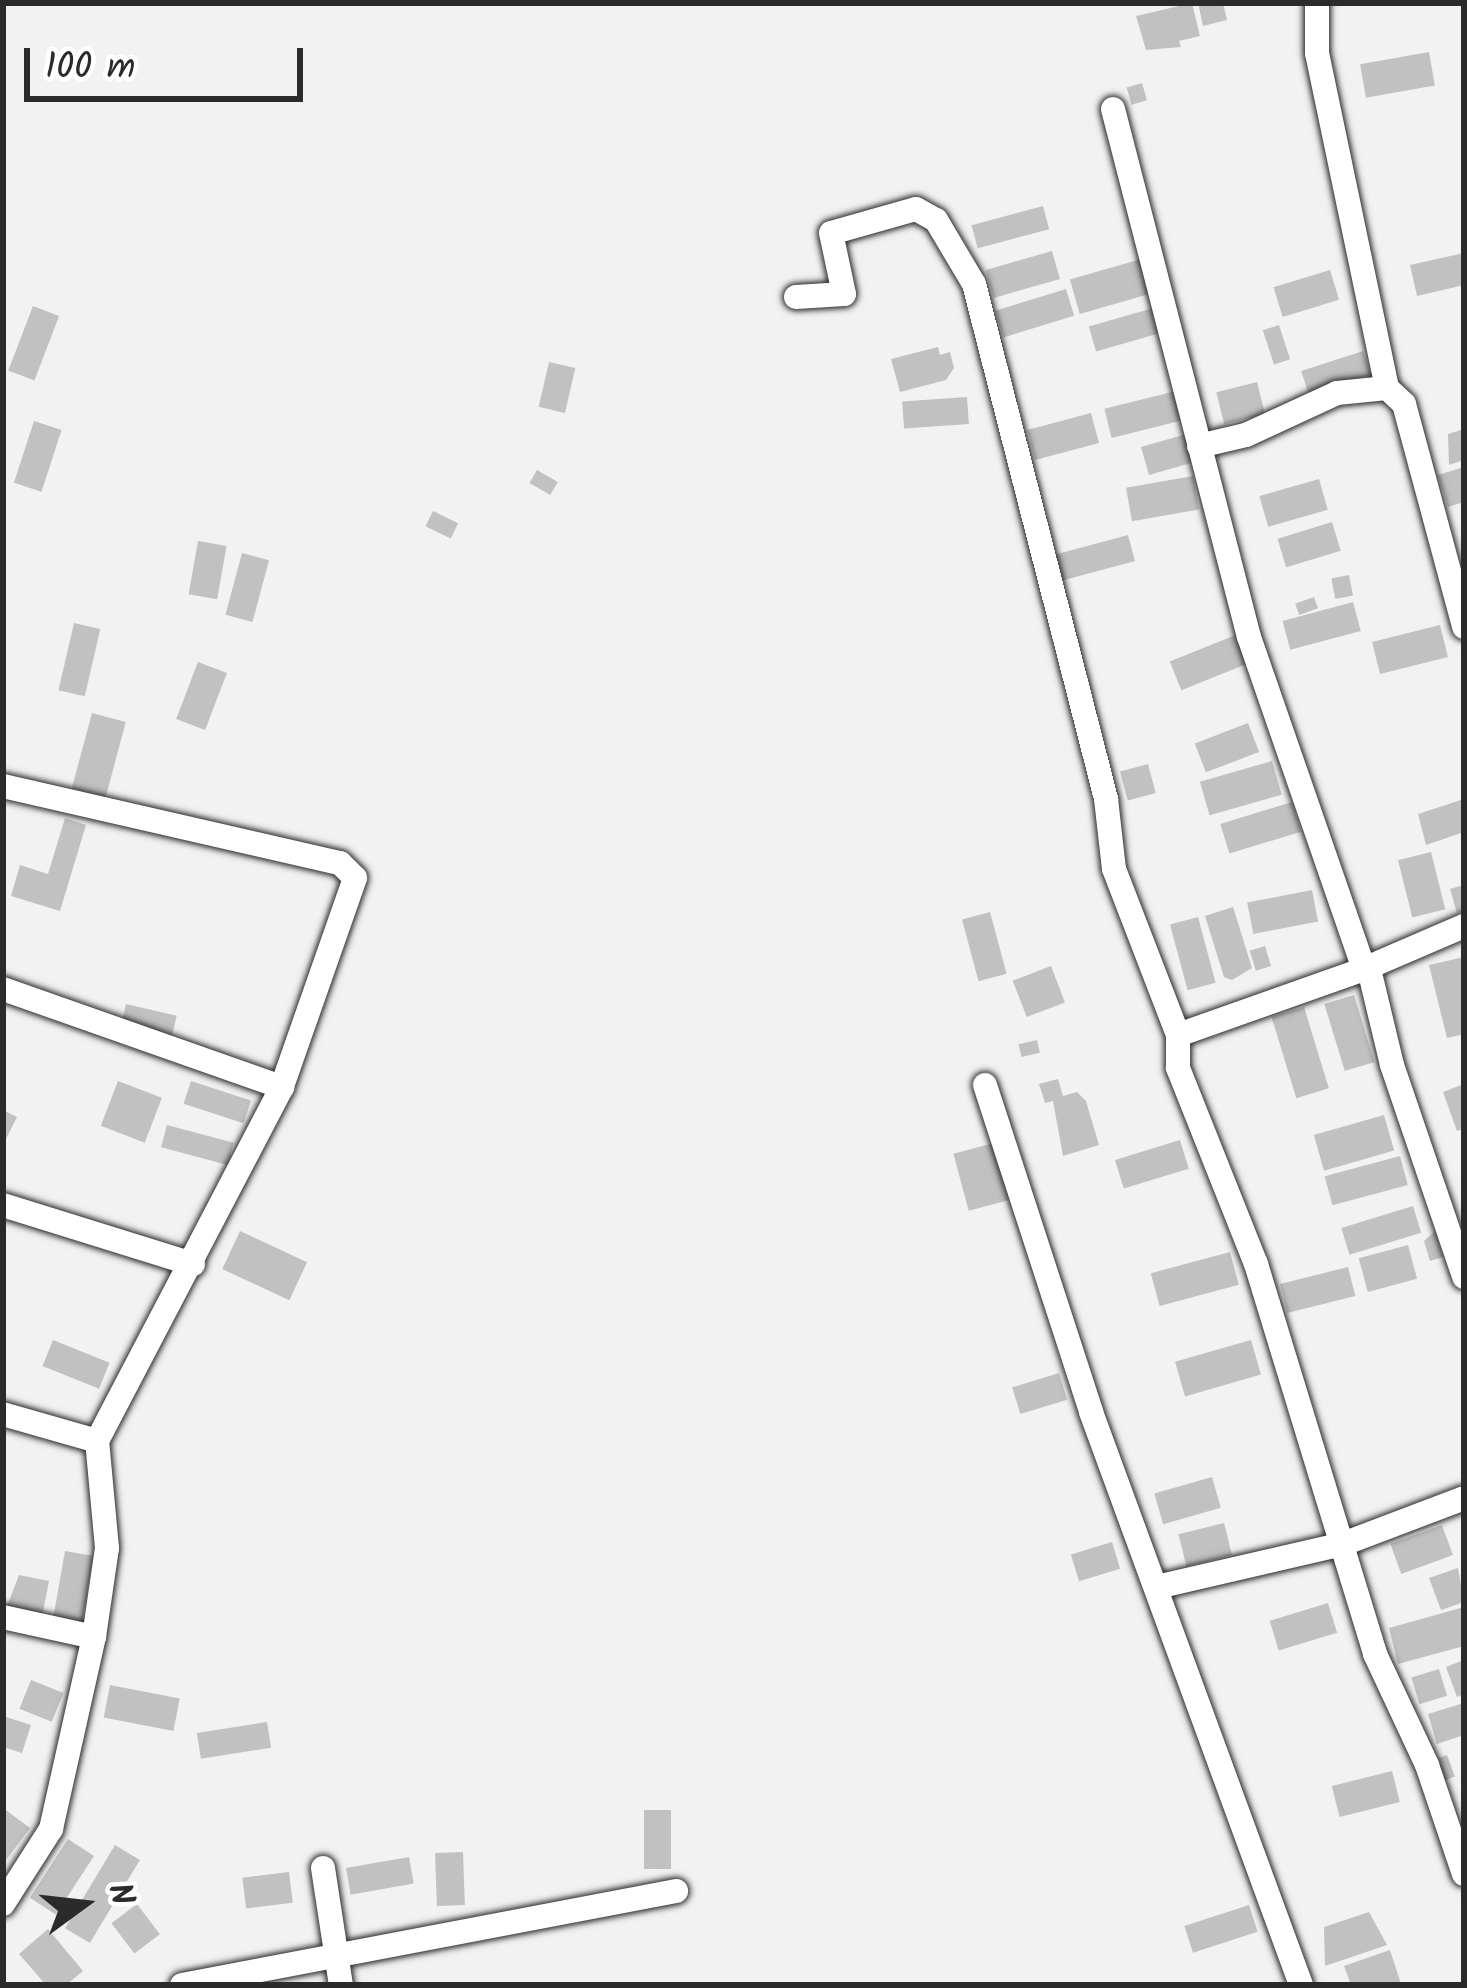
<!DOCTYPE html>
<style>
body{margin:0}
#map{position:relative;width:1467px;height:1988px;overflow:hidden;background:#f2f2f2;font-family:Kalam,sans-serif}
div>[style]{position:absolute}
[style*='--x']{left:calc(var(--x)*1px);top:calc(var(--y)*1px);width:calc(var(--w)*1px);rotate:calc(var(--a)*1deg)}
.building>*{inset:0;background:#c1c1c1;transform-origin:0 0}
.roads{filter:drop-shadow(0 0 3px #2b2b2b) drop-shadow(0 0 3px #2b2b2b)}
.minor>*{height:24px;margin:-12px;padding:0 12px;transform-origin:12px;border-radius:12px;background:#fff}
span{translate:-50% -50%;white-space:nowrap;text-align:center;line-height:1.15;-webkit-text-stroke:9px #fff;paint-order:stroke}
.frame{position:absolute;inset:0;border:6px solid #2b2b2b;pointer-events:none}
.north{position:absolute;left:24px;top:1844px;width:120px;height:120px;-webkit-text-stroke:9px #fff;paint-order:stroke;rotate:75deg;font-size:33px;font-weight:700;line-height:48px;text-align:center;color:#2b2b2b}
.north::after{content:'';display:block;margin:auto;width:42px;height:54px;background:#2b2b2b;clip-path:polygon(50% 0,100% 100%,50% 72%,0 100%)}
.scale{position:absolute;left:24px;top:48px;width:279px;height:54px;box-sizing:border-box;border:6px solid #2b2b2b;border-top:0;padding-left:15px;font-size:36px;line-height:42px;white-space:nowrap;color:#2b2b2b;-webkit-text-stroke:9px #fff;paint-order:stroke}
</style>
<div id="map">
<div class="building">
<div style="clip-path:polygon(1192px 3px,1200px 36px,1179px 41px,1181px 47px,1146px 50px,1136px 16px)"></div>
<div style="clip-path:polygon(1198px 3px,1223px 3px,1227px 20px,1203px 26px)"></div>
<div style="left:1429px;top:52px;width:34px;height:70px;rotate:80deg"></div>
<div style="left:1142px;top:83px;width:18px;height:16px;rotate:74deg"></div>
<div style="left:1043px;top:206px;width:24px;height:74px;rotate:75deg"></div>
<div style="left:1052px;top:251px;width:29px;height:69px;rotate:74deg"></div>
<div style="clip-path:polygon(1464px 253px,1464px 285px,1417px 296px,1410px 265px)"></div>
<div style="left:1141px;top:259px;width:36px;height:74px;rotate:74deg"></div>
<div style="left:1330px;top:270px;width:31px;height:59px;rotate:73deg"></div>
<div style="left:1066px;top:289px;width:28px;height:74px;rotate:73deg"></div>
<div style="left:33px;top:306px;width:28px;height:69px;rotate:21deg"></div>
<div style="left:1160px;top:306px;width:26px;height:74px;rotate:74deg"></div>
<div style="left:1279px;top:325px;width:36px;height:17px;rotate:72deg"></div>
<div style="clip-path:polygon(938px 347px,940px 355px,950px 352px,954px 368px,946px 380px,900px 392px,891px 359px)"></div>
<div style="left:1363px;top:351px;width:25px;height:65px;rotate:72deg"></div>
<div style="left:549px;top:362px;width:27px;height:46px;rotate:13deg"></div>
<div style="left:1257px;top:382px;width:33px;height:42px;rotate:76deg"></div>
<div style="left:1180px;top:390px;width:30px;height:78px;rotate:76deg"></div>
<div style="left:967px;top:397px;width:27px;height:65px;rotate:86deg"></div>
<div style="left:1091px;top:413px;width:31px;height:66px;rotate:75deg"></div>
<div style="left:34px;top:421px;width:29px;height:65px;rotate:18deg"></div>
<div style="clip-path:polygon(1464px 429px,1464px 460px,1449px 465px,1448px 434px)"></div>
<div style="left:1190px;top:433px;width:29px;height:51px;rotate:74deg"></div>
<div style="clip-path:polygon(1464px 467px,1464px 502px,1448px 507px,1438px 475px)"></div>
<div style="left:537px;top:470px;width:24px;height:15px;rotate:30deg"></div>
<div style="left:1193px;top:476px;width:34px;height:68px;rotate:80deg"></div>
<div style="left:1319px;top:479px;width:32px;height:62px;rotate:74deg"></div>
<div style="left:433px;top:511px;width:28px;height:17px;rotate:26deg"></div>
<div style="left:1332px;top:522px;width:30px;height:57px;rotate:73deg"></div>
<div style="left:1128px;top:535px;width:27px;height:78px;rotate:75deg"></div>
<div style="left:198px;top:541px;width:29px;height:54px;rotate:10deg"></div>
<div style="left:242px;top:553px;width:28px;height:64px;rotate:15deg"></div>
<div style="left:1349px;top:575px;width:21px;height:18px;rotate:79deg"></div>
<div style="left:1314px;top:597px;width:12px;height:20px;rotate:70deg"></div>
<div style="left:1353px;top:602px;width:30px;height:73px;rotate:75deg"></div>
<div style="left:74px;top:623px;width:27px;height:69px;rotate:13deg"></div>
<div style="left:1440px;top:625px;width:33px;height:70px;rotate:76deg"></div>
<div style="left:1243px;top:632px;width:31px;height:79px;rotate:68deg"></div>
<div style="left:198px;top:662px;width:31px;height:61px;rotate:21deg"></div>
<div style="left:92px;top:713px;width:35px;height:78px;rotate:15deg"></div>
<div style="left:1248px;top:723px;width:31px;height:57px;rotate:69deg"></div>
<div style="left:1272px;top:761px;width:35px;height:75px;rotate:74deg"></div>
<div style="left:1148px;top:764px;width:30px;height:29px;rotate:75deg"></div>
<div style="clip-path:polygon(1464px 799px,1464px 832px,1426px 845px,1418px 814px)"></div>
<div style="left:1292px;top:802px;width:31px;height:75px;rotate:73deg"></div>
<div style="clip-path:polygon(65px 818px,86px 825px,60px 911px,11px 896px,20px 865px,48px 874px)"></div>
<div style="left:1431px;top:852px;width:59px;height:34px;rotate:76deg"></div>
<div style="clip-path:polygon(1464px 885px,1464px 911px,1457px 913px,1450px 889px)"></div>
<div style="left:1312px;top:890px;width:32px;height:66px;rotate:79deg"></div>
<div style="clip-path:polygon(1233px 907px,1252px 968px,1232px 980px,1224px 977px,1205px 916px)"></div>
<div style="left:990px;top:912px;width:64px;height:29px;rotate:75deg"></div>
<div style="left:1198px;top:917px;width:68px;height:29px;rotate:75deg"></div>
<div style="left:1265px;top:946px;width:21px;height:16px;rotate:73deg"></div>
<div style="clip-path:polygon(1464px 957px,1464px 1034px,1447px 1038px,1429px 965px)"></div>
<div style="left:1051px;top:966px;width:39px;height:41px;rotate:69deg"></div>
<div style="left:1354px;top:995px;width:70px;height:31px;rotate:73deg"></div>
<div style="left:126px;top:1004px;width:52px;height:22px;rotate:13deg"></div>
<div style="left:1304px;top:1007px;width:85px;height:34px;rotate:73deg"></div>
<div style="left:1037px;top:1040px;width:13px;height:19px;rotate:77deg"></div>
<div style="clip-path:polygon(1058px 1079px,1063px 1096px,1077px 1092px,1086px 1101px,1099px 1145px,1063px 1156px,1053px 1101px,1045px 1103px,1039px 1084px)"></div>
<div style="left:118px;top:1081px;width:47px;height:48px;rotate:21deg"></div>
<div style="left:191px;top:1081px;width:63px;height:24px;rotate:18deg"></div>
<div style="clip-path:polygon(1464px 1084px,1464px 1129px,1457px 1131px,1443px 1092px)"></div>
<div style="clip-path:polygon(3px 1110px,17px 1117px,3px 1145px)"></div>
<div style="left:1384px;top:1115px;width:37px;height:73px;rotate:74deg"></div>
<div style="left:167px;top:1125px;width:69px;height:23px;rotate:15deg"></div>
<div style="left:1180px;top:1140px;width:30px;height:68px;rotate:73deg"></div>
<div style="left:994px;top:1143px;width:59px;height:42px;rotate:75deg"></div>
<div style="left:1400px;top:1156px;width:30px;height:78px;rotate:75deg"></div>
<div style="left:1413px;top:1206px;width:28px;height:75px;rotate:73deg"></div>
<div style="left:240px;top:1231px;width:74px;height:42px;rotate:25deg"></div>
<div style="clip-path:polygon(1435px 1231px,1443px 1257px,1430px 1261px,1424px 1241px)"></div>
<div style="left:1408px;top:1245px;width:35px;height:51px;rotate:75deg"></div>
<div style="left:1230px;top:1252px;width:34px;height:82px;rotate:75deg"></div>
<div style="left:1348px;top:1267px;width:30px;height:70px;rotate:76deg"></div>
<div style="left:53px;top:1340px;width:61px;height:28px;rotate:22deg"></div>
<div style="left:1251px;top:1340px;width:36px;height:79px;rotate:74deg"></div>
<div style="left:1059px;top:1373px;width:28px;height:49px;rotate:73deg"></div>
<div style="left:1212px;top:1477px;width:32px;height:60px;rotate:74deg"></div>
<div style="left:1224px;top:1523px;width:33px;height:47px;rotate:76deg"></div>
<div style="left:1442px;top:1525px;width:32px;height:55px;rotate:70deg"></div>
<div style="left:1112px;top:1542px;width:28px;height:43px;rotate:73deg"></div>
<div style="left:65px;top:1551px;width:29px;height:72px;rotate:10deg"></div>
<div style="clip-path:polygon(1458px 1568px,1464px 1602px,1441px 1610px,1429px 1578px)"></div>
<div style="clip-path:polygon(19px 1575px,49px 1581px,41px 1622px,4px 1614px)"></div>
<div style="left:1328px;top:1603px;width:31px;height:61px;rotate:73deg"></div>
<div style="clip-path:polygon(1464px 1607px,1464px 1646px,1398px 1664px,1389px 1628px)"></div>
<div style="clip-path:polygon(1464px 1660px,1464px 1694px,1457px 1697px,1446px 1667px)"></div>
<div style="left:1439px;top:1669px;width:28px;height:29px;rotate:73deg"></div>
<div style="left:31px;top:1680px;width:35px;height:31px;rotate:22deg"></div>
<div style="left:110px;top:1685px;width:71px;height:33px;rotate:11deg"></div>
<div style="clip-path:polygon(1464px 1703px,1464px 1735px,1437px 1744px,1428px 1714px)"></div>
<div style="clip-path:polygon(3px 1716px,31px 1725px,22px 1753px,3px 1747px)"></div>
<div style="left:267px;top:1722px;width:26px;height:71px;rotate:81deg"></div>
<div style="left:1447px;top:1755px;width:23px;height:16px;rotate:70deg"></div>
<div style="left:1392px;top:1771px;width:32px;height:62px;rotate:76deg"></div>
<div style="clip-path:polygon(3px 1808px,30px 1828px,3px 1864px)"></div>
<div style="left:644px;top:1810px;width:27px;height:59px"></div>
<div style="left:68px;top:1839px;width:31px;height:70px;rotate:33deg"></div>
<div style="left:115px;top:1845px;width:29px;height:97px;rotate:31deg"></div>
<div style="left:463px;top:1852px;width:53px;height:28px;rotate:88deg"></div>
<div style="left:409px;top:1857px;width:27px;height:64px;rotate:80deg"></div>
<div style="left:289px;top:1872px;width:31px;height:47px;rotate:83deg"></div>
<div style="left:137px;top:1904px;width:38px;height:32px;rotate:53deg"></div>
<div style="left:1249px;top:1905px;width:28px;height:68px;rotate:72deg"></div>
<div style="clip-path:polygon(1369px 1912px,1387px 1945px,1325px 1966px,1324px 1927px)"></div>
<div style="clip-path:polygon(48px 1929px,83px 1971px,66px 1985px,46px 1985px,19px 1954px)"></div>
<div style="clip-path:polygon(1390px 1950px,1401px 1984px,1351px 1985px,1344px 1966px)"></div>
</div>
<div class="roads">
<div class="minor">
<div style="--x:1317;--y:3;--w:50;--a:90"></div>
<div style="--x:1317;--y:53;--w:342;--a:78.2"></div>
<div style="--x:1387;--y:388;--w:23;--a:43"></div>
<div style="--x:1404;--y:404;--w:231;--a:74.9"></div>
<div style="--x:1113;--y:109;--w:545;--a:75.56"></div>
<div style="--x:1249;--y:637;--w:351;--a:70.9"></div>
<div style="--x:1364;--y:969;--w:109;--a:-23.3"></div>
<div style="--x:796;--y:297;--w:48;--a:-3.6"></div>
<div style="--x:844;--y:294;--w:62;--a:-102"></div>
<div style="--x:831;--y:233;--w:88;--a:-15.8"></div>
<div style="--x:916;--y:209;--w:23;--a:29"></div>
<div style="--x:936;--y:220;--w:74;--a:59.3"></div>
<div style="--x:974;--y:284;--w:532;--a:75.62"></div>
<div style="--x:1106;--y:799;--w:70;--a:83.5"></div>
<div style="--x:1114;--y:869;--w:178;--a:68.9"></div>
<div style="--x:1178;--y:1035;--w:197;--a:-19.5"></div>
<div style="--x:1199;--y:446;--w:48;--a:-13.2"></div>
<div style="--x:1246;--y:435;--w:100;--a:-24.8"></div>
<div style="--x:1337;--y:393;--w:50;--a:-5.7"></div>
<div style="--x:3;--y:786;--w:346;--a:12.9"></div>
<div style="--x:340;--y:863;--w:21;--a:45"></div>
<div style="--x:355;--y:878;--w:221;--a:109.3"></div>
<div style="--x:282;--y:1087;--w:399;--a:117.6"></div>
<div style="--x:97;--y:1441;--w:98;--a:-164"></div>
<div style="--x:1369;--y:969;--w:99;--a:76.5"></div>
<div style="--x:1392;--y:1065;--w:224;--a:71.2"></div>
<div style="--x:3;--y:989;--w:296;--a:19.4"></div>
<div style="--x:1178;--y:1035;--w:33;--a:90"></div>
<div style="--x:1178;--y:1068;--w:211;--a:68.3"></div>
<div style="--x:1256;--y:1264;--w:408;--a:73"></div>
<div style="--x:1375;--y:1654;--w:123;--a:64.9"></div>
<div style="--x:1427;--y:1765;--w:115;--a:71.3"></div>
<div style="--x:985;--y:1085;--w:344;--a:72"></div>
<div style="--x:1091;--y:1412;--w:610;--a:69.87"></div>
<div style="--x:3;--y:1205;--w:199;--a:17.3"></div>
<div style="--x:1161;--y:1586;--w:187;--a:-13"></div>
<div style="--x:1343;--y:1544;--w:129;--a:-20.8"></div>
<div style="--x:3;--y:1617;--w:93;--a:12.4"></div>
<div style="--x:323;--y:1868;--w:118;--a:81.3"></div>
<div style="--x:3;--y:1904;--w:89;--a:-57.4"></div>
<div style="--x:51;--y:1829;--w:197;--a:-77.4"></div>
<div style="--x:94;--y:1637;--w:90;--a:-81.7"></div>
<div style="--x:107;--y:1548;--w:107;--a:-95.3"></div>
<div style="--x:182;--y:1985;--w:503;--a:-10.77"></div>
</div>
</div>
<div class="frame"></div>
<div class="north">N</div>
<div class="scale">100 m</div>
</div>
